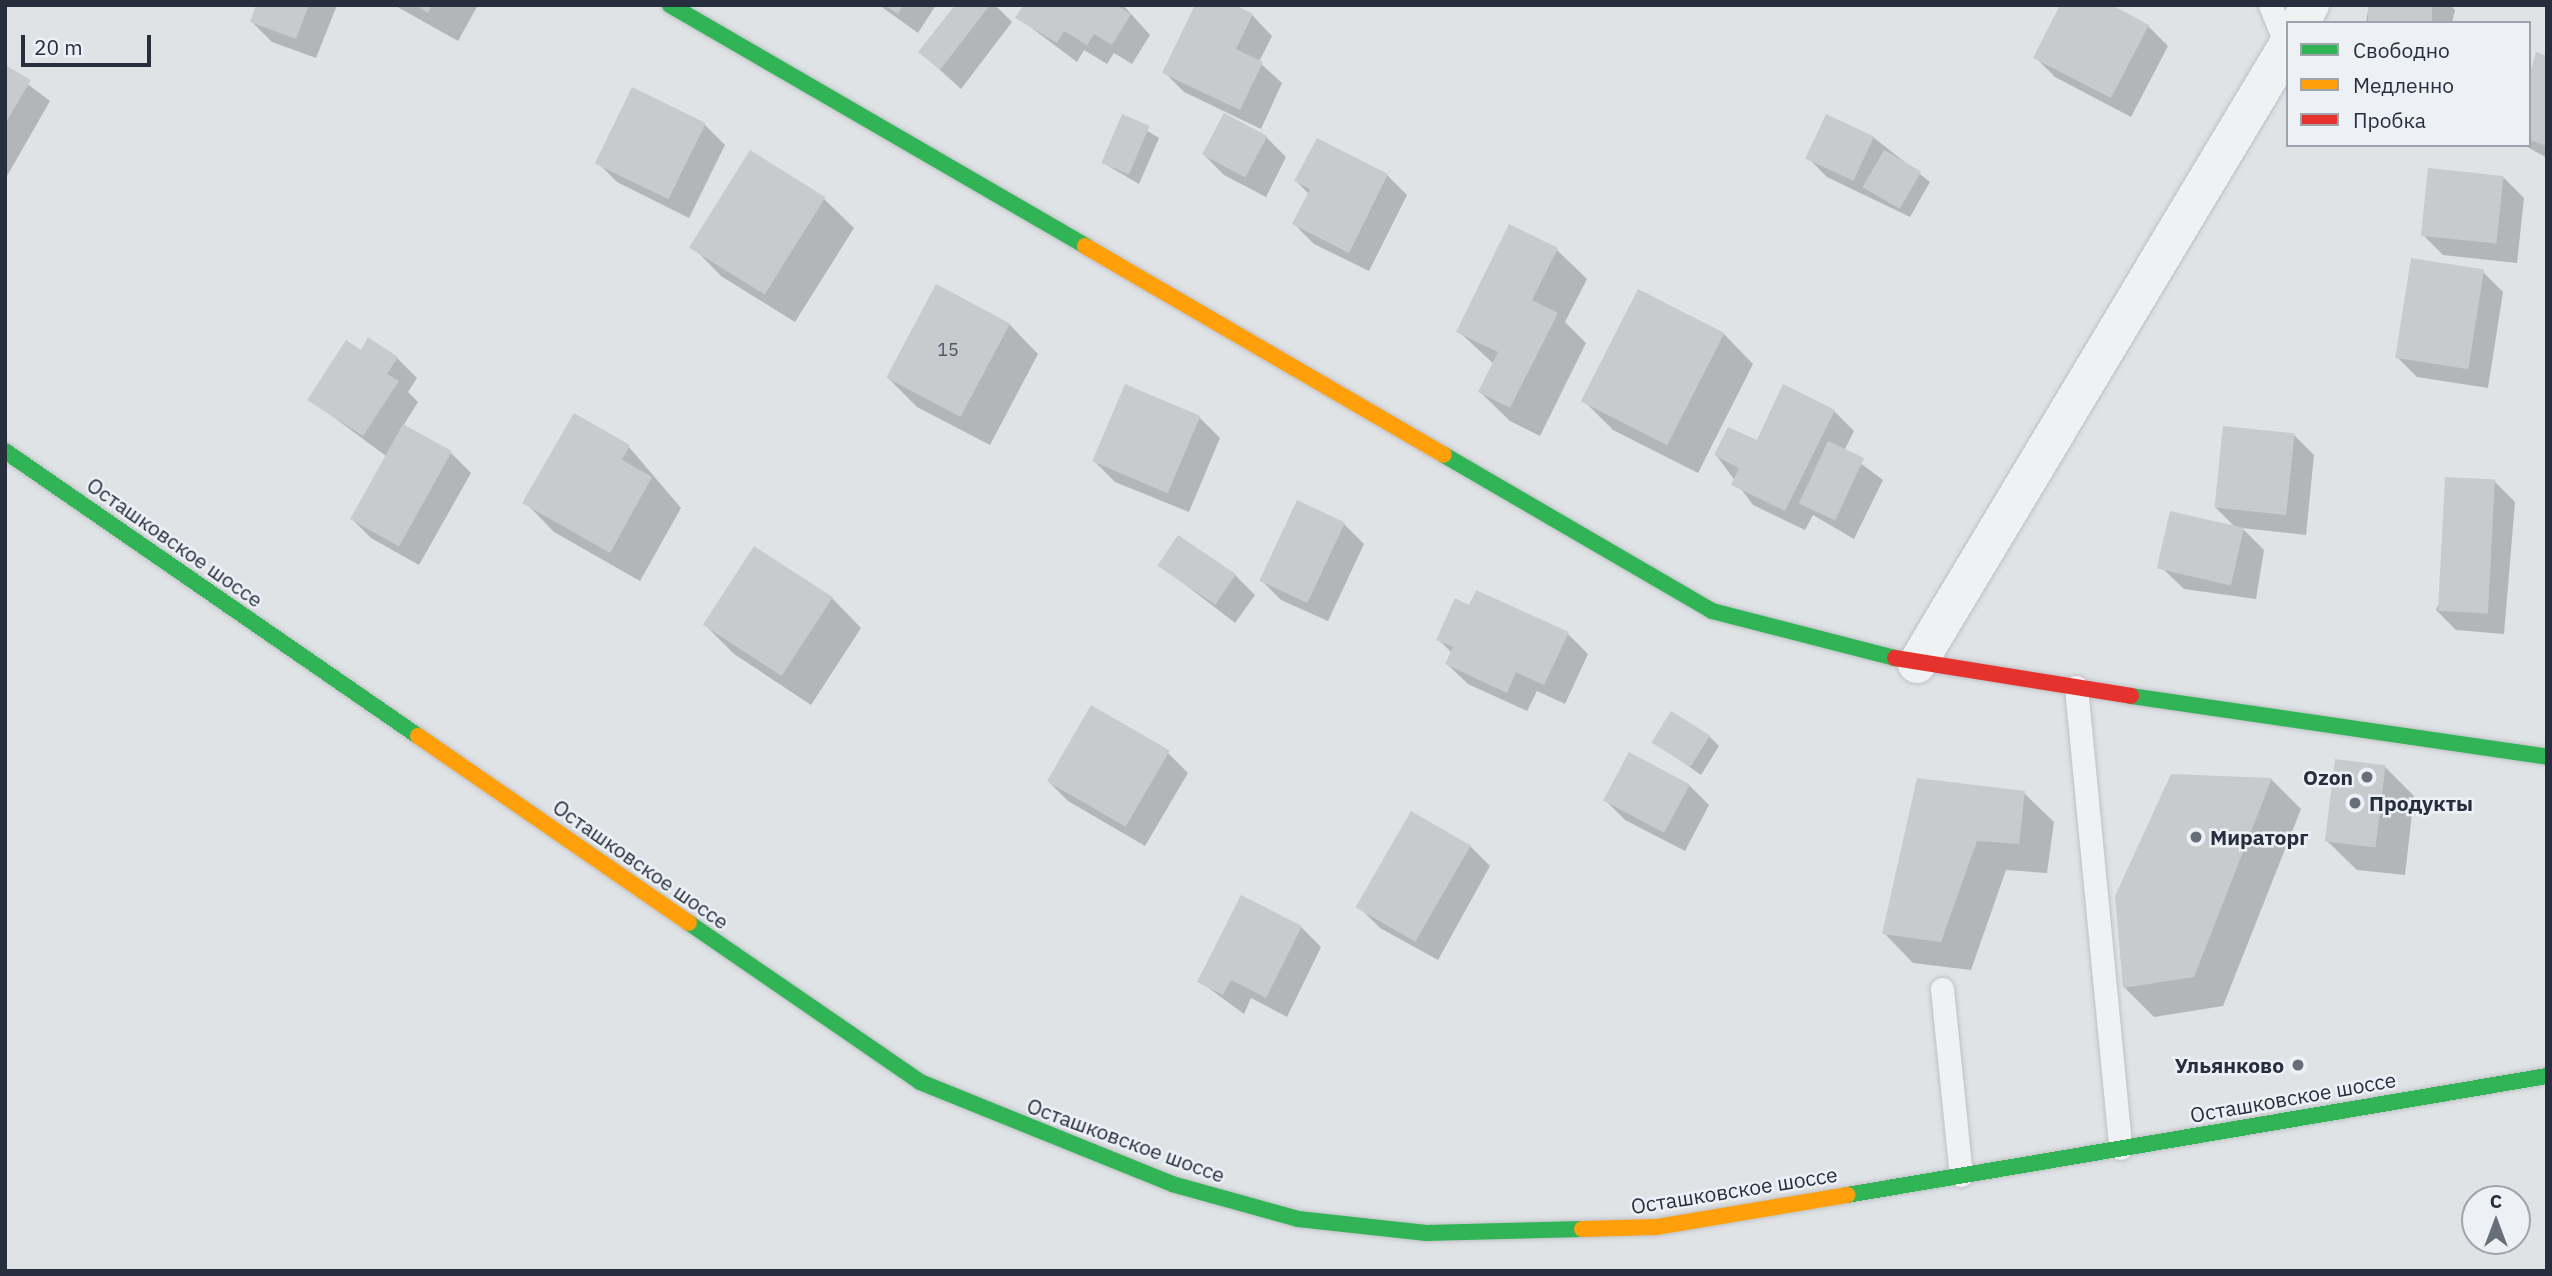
<!DOCTYPE html>
<meta charset="utf-8">
<style>
body{margin:0}
#map{position:relative;width:2552px;height:1276px;overflow:hidden;background:#e0e3e6;font-family:"IBM Plex Sans",sans-serif}
div>[style]{position:absolute}
[style*='--x']{left:calc(var(--x)*1px);top:calc(var(--y)*1px);width:calc(var(--w)*1px);rotate:calc(var(--a)*1deg)}
.shadow>*{inset:0;background:#0003}
.building>*{inset:0;background:#c8cbce;transform-origin:0 0}
.roads{filter:drop-shadow(0 0 2px #bec1c4) drop-shadow(0 0 2px #bec1c4)}
.lane>*{height:23px;margin:-11.5px;padding:0 11.5px;transform-origin:11.5px;border-radius:11.5px;background:#f0f1f2}
.street>*{height:38px;margin:-19px;padding:0 19px;transform-origin:19px;border-radius:19px;background:#f0f1f2}
.fast>*{height:16px;margin:-8px;padding:0 8px;transform-origin:8px;border-radius:8px;background:#30b455}
.slow>*{height:16px;margin:-8px;padding:0 8px;transform-origin:8px;border-radius:8px;background:#ff9f0a}
.jam>*{height:16px;margin:-8px;padding:0 8px;transform-origin:8px;border-radius:8px;background:#e5322d}
.dots>*{width:19px;height:19px;translate:-50% -50%;box-sizing:border-box;border:4px solid #edf0f5;border-radius:50%}
span{translate:-50% -50%;white-space:nowrap;text-align:center;line-height:1.15;-webkit-text-stroke:5px #edf0f5;paint-order:stroke}
.number-label{font-size:18px;color:#505764}
.number-label span{-webkit-text-stroke-width:0}
.street-label{font-size:21px;color:#272f3f}
.poi-label{font-size:21px;color:#272f3f;font-weight:700}
.right{translate:-100% -50%;text-align:right}
.left{translate:0 -50%;text-align:left}
.frame{position:absolute;inset:0;border:7px solid #272f3f;pointer-events:none}
.legend{position:absolute;left:2286px;top:21px;width:245px;height:126px;box-sizing:border-box;background:#edf0f5;border:2px solid #9ea3ac;margin:0;padding:9px 12px;list-style:none;font-size:21px;color:#272f3f}
.legend li{display:flex;align-items:center;gap:14px;height:35px}
.legend b{width:35px;border:2px solid #9ea3ac}
.north{position:absolute;left:2461px;top:1185px;width:70px;height:70px;box-sizing:border-box;background:#edf0f5;border:2px solid #9ea3ac;border-radius:50%;rotate:0deg;font-size:19px;font-weight:700;line-height:28px;text-align:center;color:#272f3f}
.north::after{content:'';display:block;margin:auto;width:24px;height:32px;background:#686e79;clip-path:polygon(50% 0,100% 100%,50% 72%,0 100%)}
.scale{position:absolute;left:21px;top:35px;width:130px;height:32px;box-sizing:border-box;border:4px solid #272f3f;border-top:0;padding-left:9px;font-size:21px;line-height:24px;white-space:nowrap;color:#272f3f;-webkit-text-stroke:5px #edf0f5;paint-order:stroke}
</style>
<div id="map">
<div class="shadow">
<div style="clip-path:polygon(258px 5px,337px 5px,316px 58px,272px 42px,252px 22px)"></div>
<div style="clip-path:polygon(394px 5px,478px 5px,458px 41px)"></div>
<div style="clip-path:polygon(879px 5px,936px 5px,918px 33px)"></div>
<div style="clip-path:polygon(957px 5px,995px 5px,1012px 22px,961px 89px,920px 52px)"></div>
<div style="clip-path:polygon(1025px 5px,1123px 5px,1150px 35px,1132px 64px,1114px 53px,1107px 64px,1084px 50px,1077px 62px,1017px 17px)"></div>
<div style="clip-path:polygon(2369px 5px,2450px 5px,2455px 10px,2452px 23px,2366px 23px)"></div>
<div style="clip-path:polygon(1252px 15px,1272px 36px,1259px 62px,1282px 83px,1261px 129px,1184px 92px,1164px 72px)"></div>
<div style="clip-path:polygon(2148px 26px,2168px 46px,2131px 117px,2055px 77px,2035px 57px)"></div>
<div style="clip-path:polygon(2547px 57px,2547px 158px,2524px 145px,2529px 145px,2529px 81px)"></div>
<div style="clip-path:polygon(5px 67px,50px 101px,7px 176px,5px 175px)"></div>
<div style="clip-path:polygon(1123px 116px,1159px 138px,1139px 184px,1103px 163px)"></div>
<div style="clip-path:polygon(705px 125px,725px 145px,689px 218px,617px 182px,597px 162px)"></div>
<div style="clip-path:polygon(1266px 137px,1286px 157px,1266px 197px,1224px 175px,1204px 155px)"></div>
<div style="clip-path:polygon(1873px 137px,1930px 182px,1910px 217px,1827px 177px,1807px 157px)"></div>
<div style="clip-path:polygon(750px 153px,824px 199px,854px 228px,795px 322px,721px 276px,692px 246px)"></div>
<div style="clip-path:polygon(1387px 175px,1407px 195px,1369px 271px,1314px 244px,1294px 224px,1309px 194px,1296px 181px)"></div>
<div style="clip-path:polygon(2504px 178px,2524px 198px,2517px 263px,2443px 255px,2423px 235px)"></div>
<div style="clip-path:polygon(1510px 226px,1557px 250px,1587px 279px,1565px 322px,1586px 343px,1540px 436px,1510px 421px,1480px 392px,1494px 364px,1458px 331px)"></div>
<div style="clip-path:polygon(2483px 272px,2503px 292px,2488px 388px,2417px 377px,2397px 357px)"></div>
<div style="clip-path:polygon(1009px 324px,1038px 354px,990px 445px,917px 407px,888px 378px)"></div>
<div style="clip-path:polygon(1724px 334px,1753px 364px,1698px 473px,1613px 430px,1584px 401px)"></div>
<div style="clip-path:polygon(361px 352px,397px 358px,417px 378px,408px 392px,418px 402px,403px 426px,451px 453px,471px 473px,419px 565px,371px 538px,351px 518px,386px 456px,309px 399px)"></div>
<div style="clip-path:polygon(1834px 411px,1854px 431px,1844px 451px,1883px 480px,1854px 539px,1813px 515px,1805px 530px,1753px 505px,1716px 455px)"></div>
<div style="clip-path:polygon(1200px 418px,1220px 438px,1189px 512px,1115px 482px,1095px 462px)"></div>
<div style="clip-path:polygon(2294px 435px,2314px 455px,2306px 535px,2242px 528px,2264px 550px,2256px 599px,2184px 589px,2163px 569px,2236px 528px,2216px 508px)"></div>
<div style="clip-path:polygon(629px 447px,681px 508px,640px 581px,554px 532px,525px 502px)"></div>
<div style="clip-path:polygon(2495px 482px,2515px 502px,2504px 634px,2456px 630px,2436px 610px)"></div>
<div style="clip-path:polygon(1344px 524px,1364px 544px,1328px 621px,1281px 600px,1261px 580px)"></div>
<div style="clip-path:polygon(1160px 565px,1235px 575px,1255px 595px,1235px 623px)"></div>
<div style="clip-path:polygon(832px 598px,861px 628px,811px 705px,734px 654px,705px 625px)"></div>
<div style="clip-path:polygon(1470px 607px,1568px 634px,1588px 654px,1565px 704px,1537px 691px,1527px 711px,1468px 684px,1447px 664px,1452px 653px,1438px 639px)"></div>
<div style="clip-path:polygon(1709px 736px,1719px 746px,1701px 775px,1654px 742px)"></div>
<div style="clip-path:polygon(1168px 753px,1188px 773px,1145px 846px,1068px 801px,1048px 781px)"></div>
<div style="clip-path:polygon(2385px 767px,2414px 796px,2405px 875px,2357px 870px,2327px 841px)"></div>
<div style="clip-path:polygon(2172px 776px,2272px 780px,2301px 809px,2223px 1006px,2154px 1017px,2125px 988px)"></div>
<div style="clip-path:polygon(1689px 785px,1709px 805px,1685px 851px,1625px 820px,1605px 800px)"></div>
<div style="clip-path:polygon(2024px 793px,2054px 822px,2047px 873px,2006px 870px,1971px 970px,1913px 963px,1884px 933px)"></div>
<div style="clip-path:polygon(1470px 846px,1490px 866px,1438px 960px,1380px 928px,1360px 908px)"></div>
<div style="clip-path:polygon(1241px 897px,1301px 927px,1321px 947px,1287px 1017px,1251px 998px,1244px 1014px,1199px 981px)"></div>
</div>
<div class="building">
<div style="clip-path:polygon(256px 5px,309px 5px,296px 39px,250px 22px)"></div>
<div style="clip-path:polygon(415px 5px,432px 5px,428px 13px)"></div>
<div style="clip-path:polygon(884px 5px,903px 5px,898px 14px)"></div>
<div style="clip-path:polygon(955px 5px,990px 5px,940px 70px,918px 52px)"></div>
<div style="clip-path:polygon(1023px 5px,1116px 5px,1131px 14px,1112px 45px,1094px 34px,1087px 45px,1064px 31px,1057px 43px,1015px 18px)"></div>
<div style="clip-path:polygon(1195px 5px,1235px 5px,1253px 14px,1236px 49px,1263px 62px,1240px 110px,1162px 73px)"></div>
<div style="clip-path:polygon(2060px 5px,2112px 5px,2149px 25px,2111px 98px,2033px 58px)"></div>
<div style="left:2368px;top:5px;width:64px;height:18px"></div>
<div style="clip-path:polygon(2536px 52px,2547px 56px,2547px 146px,2529px 140px,2529px 76px)"></div>
<div style="clip-path:polygon(5px 65px,31px 80px,5px 124px)"></div>
<div style="left:632px;top:87px;width:82px;height:85px;rotate:26deg"></div>
<div style="left:1224px;top:113px;width:49px;height:47px;rotate:28deg"></div>
<div style="left:1122px;top:114px;width:30px;height:53px;rotate:23deg"></div>
<div style="left:1826px;top:114px;width:53px;height:49px;rotate:25deg"></div>
<div style="clip-path:polygon(1317px 138px,1388px 174px,1349px 253px,1292px 224px,1310px 189px,1294px 181px)"></div>
<div style="left:750px;top:150px;width:89px;height:115px;rotate:32deg"></div>
<div style="left:1884px;top:150px;width:43px;height:43px;rotate:30deg"></div>
<div style="left:2428px;top:168px;width:76px;height:68px;rotate:6deg"></div>
<div style="clip-path:polygon(1509px 224px,1558px 248px,1532px 300px,1558px 313px,1510px 408px,1478px 392px,1498px 352px,1456px 332px)"></div>
<div style="left:2411px;top:258px;width:74px;height:101px;rotate:9deg"></div>
<div style="left:936px;top:284px;width:84px;height:106px;rotate:28deg"></div>
<div style="left:1638px;top:289px;width:97px;height:126px;rotate:27deg"></div>
<div style="clip-path:polygon(368px 337px,398px 357px,387px 374px,399px 381px,363px 436px,307px 400px,346px 340px,361px 350px)"></div>
<div style="left:1125px;top:384px;width:82px;height:84px;rotate:23deg"></div>
<div style="clip-path:polygon(1783px 384px,1835px 410px,1785px 511px,1731px 485px,1739px 468px,1714px 455px,1728px 427px,1757px 440px)"></div>
<div style="clip-path:polygon(574px 413px,630px 445px,622px 460px,652px 477px,610px 553px,522px 503px)"></div>
<div style="left:403px;top:424px;width:56px;height:109px;rotate:29deg"></div>
<div style="left:2223px;top:426px;width:72px;height:82px;rotate:6deg"></div>
<div style="left:1828px;top:441px;width:40px;height:69px;rotate:25deg"></div>
<div style="left:2445px;top:477px;width:50px;height:134px;rotate:3deg"></div>
<div style="left:1297px;top:500px;width:53px;height:89px;rotate:25deg"></div>
<div style="left:2170px;top:511px;width:76px;height:59px;rotate:13deg"></div>
<div style="left:1178px;top:535px;width:70px;height:37px;rotate:34deg"></div>
<div style="left:754px;top:546px;width:94px;height:94px;rotate:33deg"></div>
<div style="clip-path:polygon(1476px 590px,1569px 632px,1544px 685px,1516px 672px,1507px 693px,1445px 664px,1453px 647px,1436px 640px,1455px 598px,1469px 605px)"></div>
<div style="left:1091px;top:705px;width:91px;height:88px;rotate:30deg"></div>
<div style="left:1671px;top:711px;width:46px;height:37px;rotate:32deg"></div>
<div style="left:1629px;top:752px;width:69px;height:55px;rotate:28deg"></div>
<div style="left:2335px;top:759px;width:51px;height:83px;rotate:7deg"></div>
<div style="clip-path:polygon(2171px 774px,2272px 778px,2194px 977px,2123px 988px,2115px 896px)"></div>
<div style="clip-path:polygon(1917px 778px,2025px 791px,2019px 844px,1977px 841px,1941px 942px,1882px 934px)"></div>
<div style="left:1411px;top:811px;width:69px;height:111px;rotate:30deg"></div>
<div style="clip-path:polygon(1241px 895px,1302px 926px,1266px 998px,1231px 980px,1223px 995px,1197px 982px)"></div>
</div>
<div class="roads">
<div class="lane">
<div style="--x:2270;--y:5;--w:45;--a:68"></div>
<div style="--x:2076;--y:687;--w:463;--a:84.5"></div>
<div style="--x:1942;--y:989;--w:187;--a:84.2"></div>
</div>
<div class="street">
<div style="--x:2300;--y:23;--w:21;--a:-61"></div>
<div style="--x:1917;--y:664;--w:722;--a:-59.06"></div>
</div>
<div class="fast">
<div style="--x:670;--y:5;--w:480;--a:30.1"></div>
<div style="--x:5;--y:451;--w:502;--a:34.61"></div>
<div style="--x:1444;--y:455;--w:310;--a:30.2"></div>
<div style="--x:1712;--y:611;--w:189;--a:14.4"></div>
<div style="--x:2131;--y:696;--w:420;--a:8.3"></div>
<div style="--x:689;--y:923;--w:280;--a:34.5"></div>
<div style="--x:920;--y:1082;--w:272;--a:22"></div>
<div style="--x:1172;--y:1184;--w:131;--a:15.5"></div>
<div style="--x:1298;--y:1219;--w:129;--a:6.2"></div>
<div style="--x:1426;--y:1233;--w:156;--a:-1.5"></div>
<div style="--x:1847;--y:1195;--w:710;--a:-9.65"></div>
</div>
<div class="slow">
<div style="--x:1085;--y:246;--w:415;--a:30.2"></div>
<div style="--x:418;--y:736;--w:329;--a:34.6"></div>
<div style="--x:1582;--y:1229;--w:74;--a:-1.5"></div>
<div style="--x:1656;--y:1227;--w:194;--a:-9.5"></div>
</div>
<div class="jam">
<div style="--x:1895;--y:658;--w:239;--a:9.1"></div>
</div>
</div>
<div class="dots">
<div style="left:2367px;top:777px;background:#686e79"></div>
<div style="left:2355px;top:803px;background:#686e79"></div>
<div style="left:2196px;top:837px;background:#686e79"></div>
<div style="left:2298px;top:1065px;background:#686e79"></div>
</div>
<div class="number-label">
<span style="left:948px;top:350px">15</span>
</div>
<div class="street-label">
<span style="left:175px;top:542px;rotate:35deg">Осташковское шоссе</span>
<span style="left:641px;top:864px;rotate:35deg">Осташковское шоссе</span>
<span style="left:2293px;top:1097px;rotate:-10deg">Осташковское шоссе</span>
<span style="left:1126px;top:1140px;rotate:20deg">Осташковское шоссе</span>
<span style="left:1734px;top:1190px;rotate:-9deg">Осташковское шоссе</span>
</div>
<div class="poi-label">
<span class="right" style="left:2353px;top:777px">Ozon</span>
<span class="left" style="left:2369px;top:803px">Продукты</span>
<span class="left" style="left:2210px;top:837px">Мираторг</span>
<span class="right" style="left:2284px;top:1065px">Ульянково</span>
</div>
<div class="frame"></div>
<ul class="legend">
<li><b style="height:9px;background:#30b455"></b>Свободно</li>
<li><b style="height:9px;background:#ff9f0a"></b>Медленно</li>
<li><b style="height:9px;background:#e5322d"></b>Пробка</li>
</ul>
<div class="north">С</div>
<div class="scale">20 m</div>
</div>
